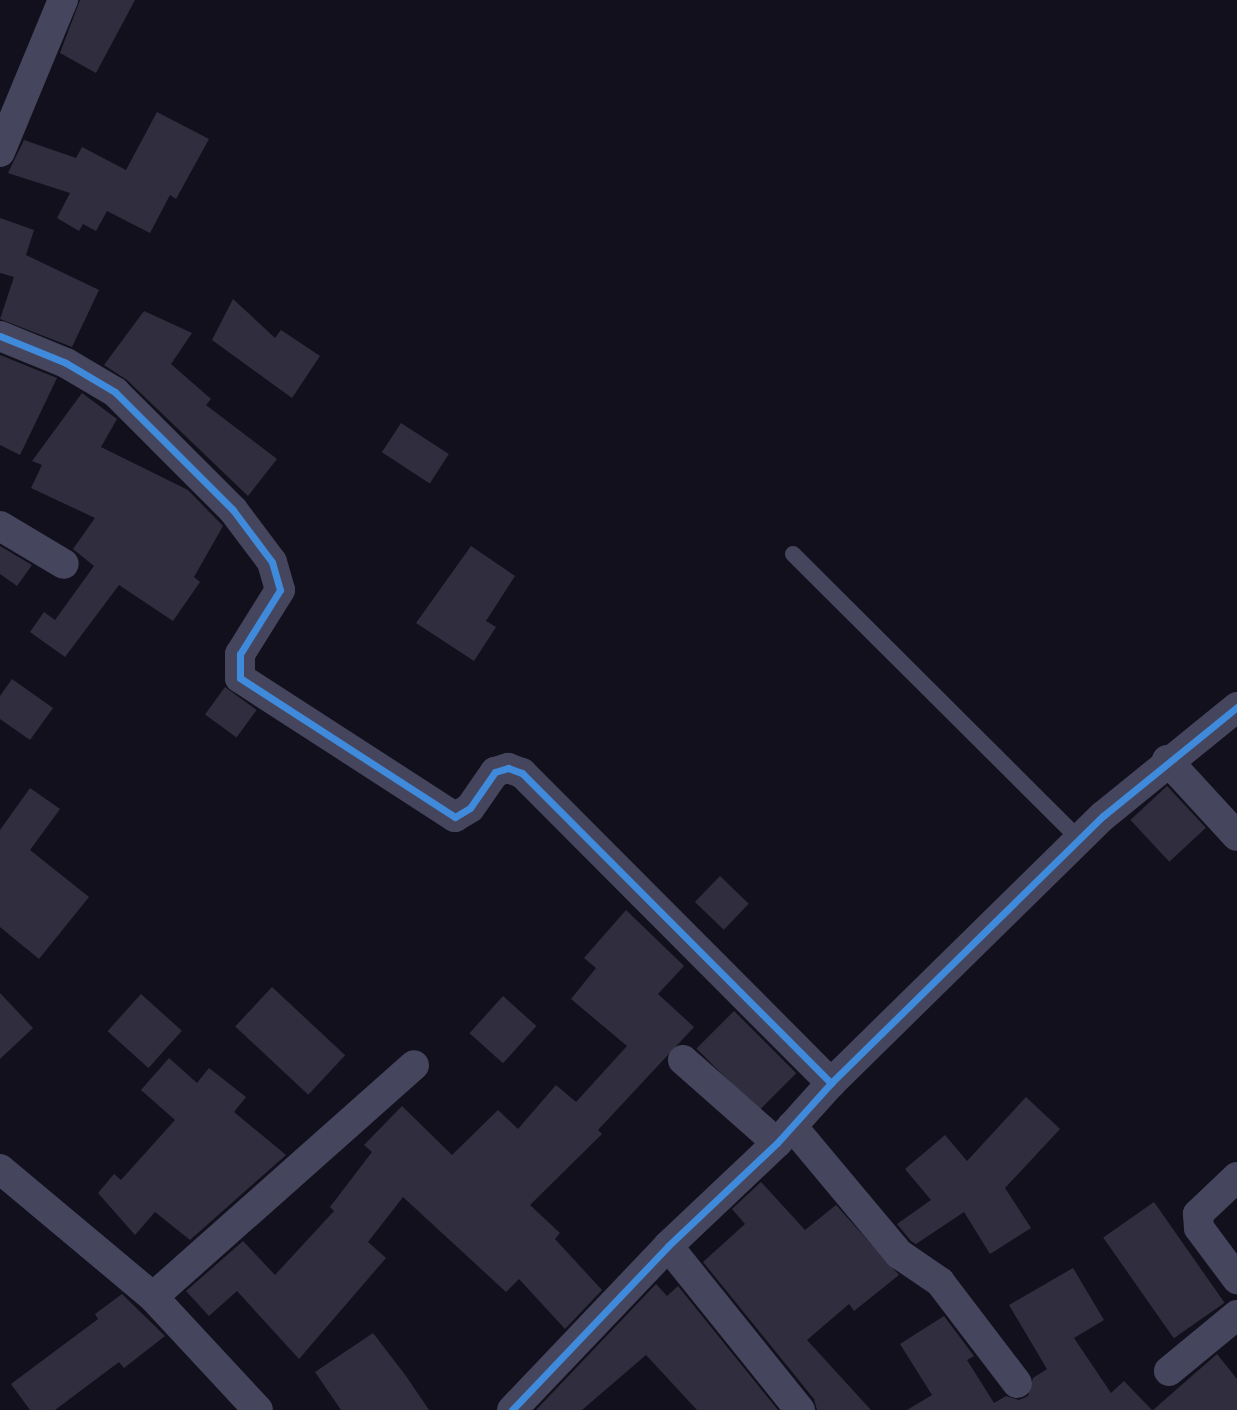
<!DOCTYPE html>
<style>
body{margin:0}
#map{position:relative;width:1237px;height:1410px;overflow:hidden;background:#12101c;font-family:"DejaVu Sans",sans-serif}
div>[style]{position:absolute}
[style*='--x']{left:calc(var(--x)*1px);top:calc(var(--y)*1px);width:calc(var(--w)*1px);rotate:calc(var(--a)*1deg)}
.building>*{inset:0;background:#302e3e;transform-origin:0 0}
.service>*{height:16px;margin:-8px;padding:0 8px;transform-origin:8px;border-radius:8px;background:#45465d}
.minor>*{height:30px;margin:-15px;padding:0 15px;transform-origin:15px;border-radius:15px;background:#45465d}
.cycleway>*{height:7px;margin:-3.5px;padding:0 3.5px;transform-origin:3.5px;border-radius:3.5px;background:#408adc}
span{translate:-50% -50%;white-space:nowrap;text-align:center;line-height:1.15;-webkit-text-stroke:7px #0e0c20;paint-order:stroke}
</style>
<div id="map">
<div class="building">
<div style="clip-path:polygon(80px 0,135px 0,96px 73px,60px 53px)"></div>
<div style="clip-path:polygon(157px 112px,209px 139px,176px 199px,170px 195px,150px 233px,107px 211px,96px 231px,83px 224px,79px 231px,57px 218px,70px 193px,8px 173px,24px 140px,76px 158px,82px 147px,126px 170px)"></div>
<div style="clip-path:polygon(0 218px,34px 230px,26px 255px,99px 290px,72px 347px,0 319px,14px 277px,0 273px)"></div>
<div style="clip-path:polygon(233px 299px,275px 338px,281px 330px,320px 356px,292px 398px,212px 340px)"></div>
<div style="clip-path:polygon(144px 311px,192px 333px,171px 364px,211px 399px,206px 405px,277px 459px,248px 496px,127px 380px,104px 365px)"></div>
<div style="clip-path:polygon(0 355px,57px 378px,20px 455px,0 445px)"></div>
<div style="clip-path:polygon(82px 393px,117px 419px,101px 447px,188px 490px,223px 526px,194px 577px,200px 582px,173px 621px,119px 585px,65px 657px,30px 632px,44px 612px,55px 620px,94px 566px,73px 549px,95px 518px,31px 488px,42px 465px,32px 461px)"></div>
<div style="left:401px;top:423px;width:57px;height:35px;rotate:33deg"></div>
<div style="clip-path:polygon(0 546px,32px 565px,17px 586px,0 574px)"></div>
<div style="clip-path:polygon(471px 546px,515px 576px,486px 621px,496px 627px,474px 661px,416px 623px)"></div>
<div style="clip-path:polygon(12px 679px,53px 708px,30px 740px,0 719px,0 696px)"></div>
<div style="left:225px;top:687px;width:39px;height:34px;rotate:36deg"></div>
<div style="left:1167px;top:786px;width:57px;height:50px;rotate:47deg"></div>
<div style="clip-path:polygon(30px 788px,60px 809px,30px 850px,89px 897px,39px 959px,0 927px,0 830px)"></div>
<div style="left:720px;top:876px;width:40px;height:36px;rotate:44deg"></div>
<div style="clip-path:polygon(626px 910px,684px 966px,658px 994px,694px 1027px,598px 1130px,602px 1134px,530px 1205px,560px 1233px,555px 1239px,602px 1290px,565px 1329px,519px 1279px,506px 1292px,403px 1197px,368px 1242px,386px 1258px,299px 1359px,237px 1291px,209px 1316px,186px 1291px,243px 1241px,275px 1275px,334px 1211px,330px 1207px,372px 1152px,364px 1145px,402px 1106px,452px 1155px,498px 1110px,518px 1129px,556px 1085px,576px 1102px,627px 1046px,571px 999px,596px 968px,584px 958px)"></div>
<div style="left:272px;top:987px;width:100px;height:54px;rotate:43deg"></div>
<div style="clip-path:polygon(0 993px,33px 1028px,0 1059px)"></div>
<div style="left:141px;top:994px;width:55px;height:50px;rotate:42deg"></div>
<div style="left:503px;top:996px;width:45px;height:50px;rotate:42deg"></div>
<div style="left:734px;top:1011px;width:88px;height:53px;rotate:45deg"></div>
<div style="clip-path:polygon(169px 1058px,197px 1083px,209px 1068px,246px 1097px,234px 1112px,286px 1155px,190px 1240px,155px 1212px,135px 1235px,98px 1193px,114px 1174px,121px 1180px,175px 1120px,141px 1090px)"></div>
<div style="clip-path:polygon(1026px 1097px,1060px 1129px,1005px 1188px,1031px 1228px,990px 1254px,964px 1212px,916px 1244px,911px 1241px,897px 1224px,931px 1200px,905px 1169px,945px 1135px,967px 1161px)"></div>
<div style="clip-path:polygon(761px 1182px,805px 1230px,836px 1205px,899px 1275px,854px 1311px,849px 1304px,807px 1340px,871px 1410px,817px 1410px,814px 1399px,703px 1262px,745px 1224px,732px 1209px)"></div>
<div style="left:1154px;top:1202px;width:123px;height:62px;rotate:55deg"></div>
<div style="clip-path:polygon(1073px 1268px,1104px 1320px,1074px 1338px,1111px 1393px,1124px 1381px,1152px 1410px,907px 1410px,932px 1395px,900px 1344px,944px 1316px,974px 1356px,967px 1360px,994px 1403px,1006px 1396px,1019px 1400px,1028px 1396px,1033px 1378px,1047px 1369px,1009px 1305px)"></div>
<div style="clip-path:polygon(656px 1284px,667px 1296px,678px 1286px,778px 1410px,697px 1410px,646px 1355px,582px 1410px,536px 1410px)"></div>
<div style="clip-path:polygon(122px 1294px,165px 1336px,124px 1368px,119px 1362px,55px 1410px,30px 1410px,11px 1384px,98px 1319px,95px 1314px)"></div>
<div style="clip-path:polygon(373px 1333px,406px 1376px,429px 1410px,341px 1410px,315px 1372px)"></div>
<div style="clip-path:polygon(1217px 1354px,1237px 1379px,1237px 1410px,1153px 1410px)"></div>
</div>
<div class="service">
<div style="--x:793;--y:554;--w:405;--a:44.9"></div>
</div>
<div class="minor">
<div style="--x:0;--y:152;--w:165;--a:-67.5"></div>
<div style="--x:0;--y:336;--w:71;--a:22.2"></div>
<div style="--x:66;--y:363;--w:57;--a:30.6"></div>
<div style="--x:115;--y:392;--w:167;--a:45"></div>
<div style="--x:233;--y:510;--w:65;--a:53.1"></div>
<div style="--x:272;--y:562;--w:29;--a:74"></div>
<div style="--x:280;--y:590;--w:75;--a:122"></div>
<div style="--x:240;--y:654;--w:24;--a:90"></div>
<div style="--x:240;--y:678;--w:256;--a:32.9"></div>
<div style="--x:455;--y:817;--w:17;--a:-31"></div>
<div style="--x:470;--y:808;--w:44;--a:-55.2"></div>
<div style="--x:495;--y:772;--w:14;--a:-17"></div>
<div style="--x:508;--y:768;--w:15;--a:20"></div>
<div style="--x:522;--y:773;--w:438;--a:45.1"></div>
<div style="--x:0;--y:526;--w:74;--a:30.7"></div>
<div style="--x:1167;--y:760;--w:103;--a:47.4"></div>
<div style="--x:683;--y:1060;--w:125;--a:41.4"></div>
<div style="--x:792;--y:1126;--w:167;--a:50.1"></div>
<div style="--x:899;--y:1254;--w:50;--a:34.3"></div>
<div style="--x:940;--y:1282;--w:127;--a:52.7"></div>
<div style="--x:0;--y:1169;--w:199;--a:39.9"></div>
<div style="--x:153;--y:1297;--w:154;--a:47.1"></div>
<div style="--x:1237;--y:1177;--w:54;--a:136.5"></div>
<div style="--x:1198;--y:1214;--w:14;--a:86"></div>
<div style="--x:1199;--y:1228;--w:64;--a:53.3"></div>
<div style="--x:668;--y:1246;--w:211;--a:51.2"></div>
<div style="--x:153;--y:1297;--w:349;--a:-41.6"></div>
<div style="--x:1169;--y:1371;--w:88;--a:-39.5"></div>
<div style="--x:512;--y:1410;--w:226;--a:-46.4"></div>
<div style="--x:668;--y:1246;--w:150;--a:-43.4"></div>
<div style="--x:777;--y:1143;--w:81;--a:-48"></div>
<div style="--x:831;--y:1083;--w:381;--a:-44.5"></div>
<div style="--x:1103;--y:816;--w:173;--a:-39.1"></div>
</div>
<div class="cycleway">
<div style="--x:0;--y:336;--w:71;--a:22.2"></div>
<div style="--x:66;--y:363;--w:57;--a:30.6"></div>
<div style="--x:115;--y:392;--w:167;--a:45"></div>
<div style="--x:233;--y:510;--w:65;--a:53.1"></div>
<div style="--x:272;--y:562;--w:29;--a:74"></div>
<div style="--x:280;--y:590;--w:75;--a:122"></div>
<div style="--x:240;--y:654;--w:24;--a:90"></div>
<div style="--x:240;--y:678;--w:256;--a:32.9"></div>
<div style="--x:455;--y:817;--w:17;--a:-31"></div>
<div style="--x:470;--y:808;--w:44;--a:-55.2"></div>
<div style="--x:495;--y:772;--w:14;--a:-17"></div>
<div style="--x:508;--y:768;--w:15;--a:20"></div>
<div style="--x:522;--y:773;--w:438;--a:45.1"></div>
<div style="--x:512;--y:1410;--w:226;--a:-46.4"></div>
<div style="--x:668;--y:1246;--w:150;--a:-43.4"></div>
<div style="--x:777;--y:1143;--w:81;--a:-48"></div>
<div style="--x:831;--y:1083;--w:381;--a:-44.5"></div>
<div style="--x:1103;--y:816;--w:173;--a:-39.1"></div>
</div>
</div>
